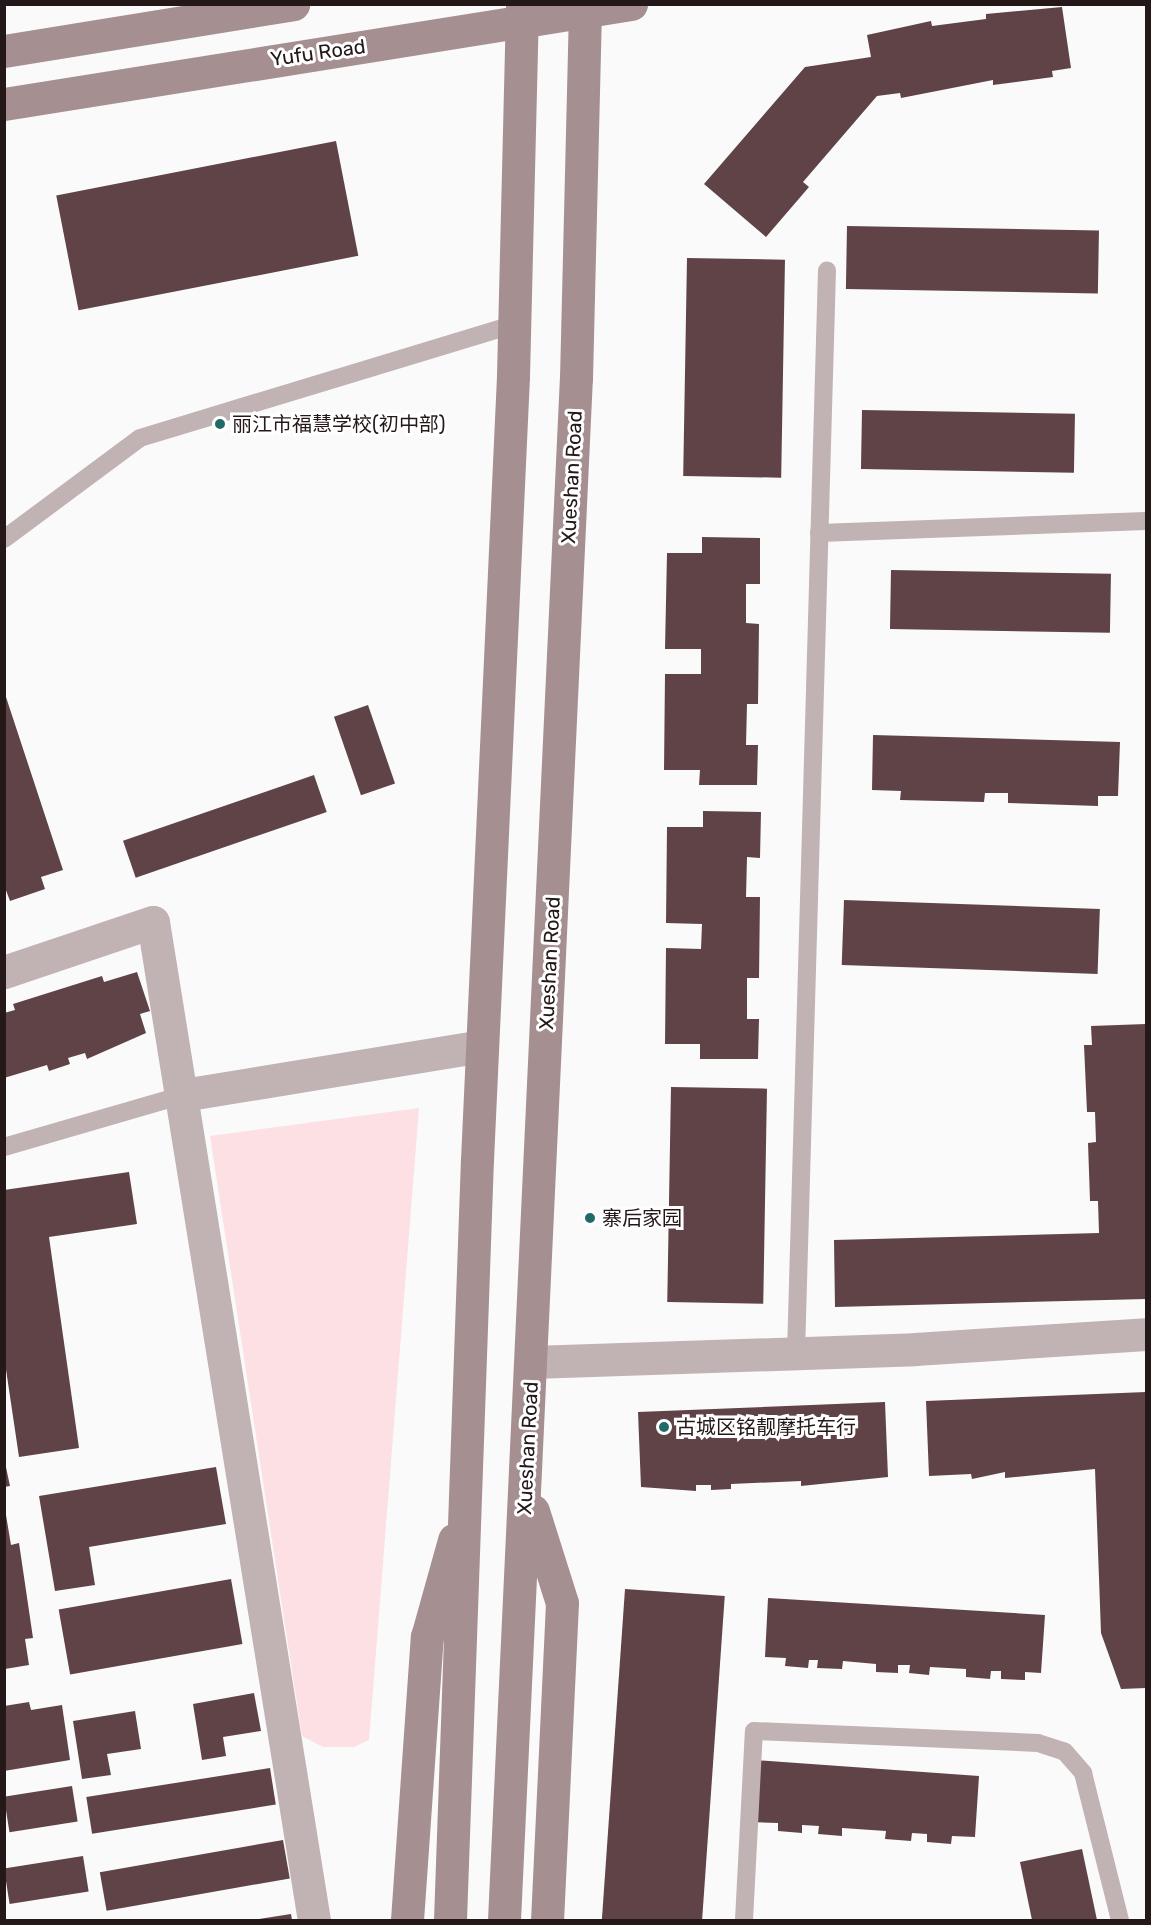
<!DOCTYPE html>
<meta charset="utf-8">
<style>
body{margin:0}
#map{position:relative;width:1151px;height:1925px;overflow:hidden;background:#fafafa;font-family:Rubik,"Noto Sans SC",sans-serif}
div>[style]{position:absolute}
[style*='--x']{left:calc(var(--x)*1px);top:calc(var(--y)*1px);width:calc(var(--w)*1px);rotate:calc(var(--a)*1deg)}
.green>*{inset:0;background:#fde0e3}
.building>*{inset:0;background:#5f4347;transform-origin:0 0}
.lane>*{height:18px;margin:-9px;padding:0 9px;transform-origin:9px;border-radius:9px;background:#c1b2b4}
.street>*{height:33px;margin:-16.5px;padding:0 16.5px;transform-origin:16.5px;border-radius:16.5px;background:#c1b2b4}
.secondary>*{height:33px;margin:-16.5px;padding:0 16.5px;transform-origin:16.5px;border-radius:16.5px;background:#a58f91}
.dots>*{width:16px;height:16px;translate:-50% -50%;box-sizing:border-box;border:3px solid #fff;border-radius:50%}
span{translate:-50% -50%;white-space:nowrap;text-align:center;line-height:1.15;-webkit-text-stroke:6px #fff;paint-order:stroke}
.street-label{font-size:20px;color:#241819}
.poi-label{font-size:20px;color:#241819}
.left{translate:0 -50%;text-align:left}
.frame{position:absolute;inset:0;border:6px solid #241819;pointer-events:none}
</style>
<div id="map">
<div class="green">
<div style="clip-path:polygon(419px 1108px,369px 1740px,354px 1747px,323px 1747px,302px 1736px,210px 1136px)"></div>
</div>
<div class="building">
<div style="clip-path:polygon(1062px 7px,1071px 68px,1052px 71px,1053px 77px,993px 85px,993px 80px,901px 98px,900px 93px,877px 96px,803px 182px,809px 187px,766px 237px,704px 184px,805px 67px,871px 57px,867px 35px,931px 21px,932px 26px,986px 19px,986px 14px)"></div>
<div style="left:336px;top:141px;width:117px;height:285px;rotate:79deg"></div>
<div style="left:847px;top:226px;width:252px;height:63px;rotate:1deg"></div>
<div style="left:687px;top:258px;width:98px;height:218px;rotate:1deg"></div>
<div style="left:862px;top:410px;width:213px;height:59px;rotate:1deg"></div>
<div style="clip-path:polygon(702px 537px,760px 538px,760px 584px,746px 584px,746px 623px,759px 624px,758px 704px,747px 704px,746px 745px,758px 745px,757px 785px,699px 785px,700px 770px,664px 770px,665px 674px,701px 674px,701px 649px,665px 649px,667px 553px,702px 553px)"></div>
<div style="left:891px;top:570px;width:220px;height:59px;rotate:1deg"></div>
<div style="clip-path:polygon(4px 691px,63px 870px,41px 877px,45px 889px,10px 901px,4px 885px)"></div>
<div style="left:368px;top:705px;width:83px;height:36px;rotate:71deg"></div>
<div style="clip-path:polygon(873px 735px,1120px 742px,1118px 796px,1098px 796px,1098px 806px,1008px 803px,1008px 793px,985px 793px,984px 802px,900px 800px,901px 791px,872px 790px)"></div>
<div style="left:314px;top:775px;width:39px;height:202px;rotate:71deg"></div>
<div style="clip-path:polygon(703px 811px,761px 812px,760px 858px,747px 857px,746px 897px,760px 897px,759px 978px,747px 978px,747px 1019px,759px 1019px,758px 1059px,700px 1059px,700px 1044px,665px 1044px,666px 948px,701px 949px,702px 924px,666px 923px,667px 827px,703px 827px)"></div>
<div style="left:844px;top:900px;width:256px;height:65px;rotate:2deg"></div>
<div style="clip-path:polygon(137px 972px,150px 1011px,140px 1014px,146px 1033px,87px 1059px,85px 1053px,68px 1058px,70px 1064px,49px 1071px,47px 1065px,4px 1078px,4px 1013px,15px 1010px,13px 1004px,102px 976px,104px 982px)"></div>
<div style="clip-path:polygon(1146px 1024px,1146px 1299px,835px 1307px,834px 1240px,1099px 1233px,1098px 1201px,1090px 1201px,1088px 1143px,1096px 1142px,1095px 1112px,1087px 1112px,1084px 1045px,1092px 1045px,1091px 1026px)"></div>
<div style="left:671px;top:1087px;width:96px;height:215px;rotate:1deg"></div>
<div style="clip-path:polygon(129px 1172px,137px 1224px,49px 1237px,79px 1448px,19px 1457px,4px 1356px,4px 1190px)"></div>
<div style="clip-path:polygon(1146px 1392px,1146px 1688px,1121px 1689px,1101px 1633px,1095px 1469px,1005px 1478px,1005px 1472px,972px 1479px,971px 1474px,929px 1476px,926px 1401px)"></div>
<div style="clip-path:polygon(885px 1402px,888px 1477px,801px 1486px,801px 1481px,731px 1484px,731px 1489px,711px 1490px,711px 1485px,696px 1485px,696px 1491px,641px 1487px,638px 1412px)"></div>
<div style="clip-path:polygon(4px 1458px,10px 1486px,4px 1487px)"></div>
<div style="clip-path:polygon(216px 1467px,226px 1524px,89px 1547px,95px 1585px,55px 1591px,39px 1496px)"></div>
<div style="clip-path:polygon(5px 1509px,11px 1545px,19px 1543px,33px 1638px,25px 1639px,29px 1665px,5px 1669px)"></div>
<div style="left:231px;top:1579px;width:66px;height:175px;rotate:80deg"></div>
<div style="left:625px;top:1589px;width:100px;height:332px;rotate:4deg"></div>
<div style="clip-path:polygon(768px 1598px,1045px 1615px,1041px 1673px,1025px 1672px,1025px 1680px,1001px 1679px,1001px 1671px,991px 1671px,990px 1679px,966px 1677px,966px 1669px,930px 1667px,929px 1675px,909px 1673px,910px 1665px,898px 1665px,898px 1673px,876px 1672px,876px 1664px,843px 1661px,842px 1669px,817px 1668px,818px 1660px,809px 1660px,808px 1668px,785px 1666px,786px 1658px,765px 1657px)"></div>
<div style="clip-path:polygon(254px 1693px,261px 1731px,223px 1737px,226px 1756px,202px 1760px,193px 1704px)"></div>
<div style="clip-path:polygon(29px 1702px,31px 1710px,62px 1705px,70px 1760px,4px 1771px,4px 1706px)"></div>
<div style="clip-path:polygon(135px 1711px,141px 1749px,107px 1754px,111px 1775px,82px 1779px,73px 1721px)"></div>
<div style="clip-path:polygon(755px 1760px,979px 1776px,975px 1837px,952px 1836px,951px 1844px,927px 1842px,927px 1834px,912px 1833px,911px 1841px,885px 1839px,886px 1831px,842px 1828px,842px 1836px,818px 1834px,819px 1826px,802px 1825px,802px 1833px,778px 1831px,778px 1823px,751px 1822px)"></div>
<div style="left:270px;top:1768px;width:37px;height:186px;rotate:81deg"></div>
<div style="left:72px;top:1786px;width:36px;height:69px;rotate:81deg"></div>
<div style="left:283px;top:1840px;width:39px;height:186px;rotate:80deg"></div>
<div style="clip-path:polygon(1082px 1849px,1097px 1920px,1032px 1920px,1020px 1862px)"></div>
<div style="left:83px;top:1856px;width:36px;height:80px;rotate:81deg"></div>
<div style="clip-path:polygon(291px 1914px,292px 1920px,259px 1920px,259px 1919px)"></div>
</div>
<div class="lane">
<div style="--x:819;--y:533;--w:327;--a:-2.1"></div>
<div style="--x:4;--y:539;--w:169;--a:-36.6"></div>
<div style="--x:140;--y:438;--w:392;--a:-16.9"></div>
<div style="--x:4;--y:1147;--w:186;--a:-16.2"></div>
<div style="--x:796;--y:1353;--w:1083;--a:-88.36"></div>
<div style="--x:744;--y:1920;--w:189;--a:-87"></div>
<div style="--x:754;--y:1731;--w:284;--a:2.4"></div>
<div style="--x:1038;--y:1743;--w:28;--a:18"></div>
<div style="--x:1065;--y:1752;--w:28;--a:49"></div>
<div style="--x:1083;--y:1773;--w:152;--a:75.9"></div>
</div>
<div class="street">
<div style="--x:4;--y:972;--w:157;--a:-18.6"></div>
<div style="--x:153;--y:922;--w:1011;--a:80.84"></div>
<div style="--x:183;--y:1095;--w:303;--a:-9.3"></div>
<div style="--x:532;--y:1362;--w:383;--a:-1.9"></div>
<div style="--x:915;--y:1349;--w:231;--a:-3.7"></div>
</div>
<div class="secondary">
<div style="--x:4;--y:51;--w:293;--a:-9.2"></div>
<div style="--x:4;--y:104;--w:635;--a:-9.06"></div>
<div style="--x:533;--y:1511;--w:96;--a:72.5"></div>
<div style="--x:562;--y:1603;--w:317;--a:92.7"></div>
<div style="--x:407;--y:1920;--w:284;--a:-86"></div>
<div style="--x:427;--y:1637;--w:101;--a:-74.4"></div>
<div style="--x:450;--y:1920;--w:760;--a:-87.97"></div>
<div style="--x:477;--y:1160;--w:785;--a:-87.37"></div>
<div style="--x:513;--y:376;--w:372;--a:-88.6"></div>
<div style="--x:504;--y:1920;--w:1544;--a:-87.33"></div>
<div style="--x:576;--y:378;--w:374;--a:-88.6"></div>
</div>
<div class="dots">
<div style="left:220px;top:424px;background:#206b68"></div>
<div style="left:590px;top:1218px;background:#206b68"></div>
<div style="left:664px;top:1427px;background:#206b68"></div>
</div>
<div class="street-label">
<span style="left:318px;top:53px;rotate:-8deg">Yufu Road</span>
<span style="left:572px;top:477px;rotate:-87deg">Xueshan Road</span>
<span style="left:550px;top:963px;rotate:-87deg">Xueshan Road</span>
<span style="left:528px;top:1448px;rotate:-87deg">Xueshan Road</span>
</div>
<div class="poi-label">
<span class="left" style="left:232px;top:424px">丽江市福慧学校(初中部)</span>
<span class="left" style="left:602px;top:1218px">寨后家园</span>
<span class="left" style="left:676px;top:1427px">古城区铭靓摩托车行</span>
</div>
<div class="frame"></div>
</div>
